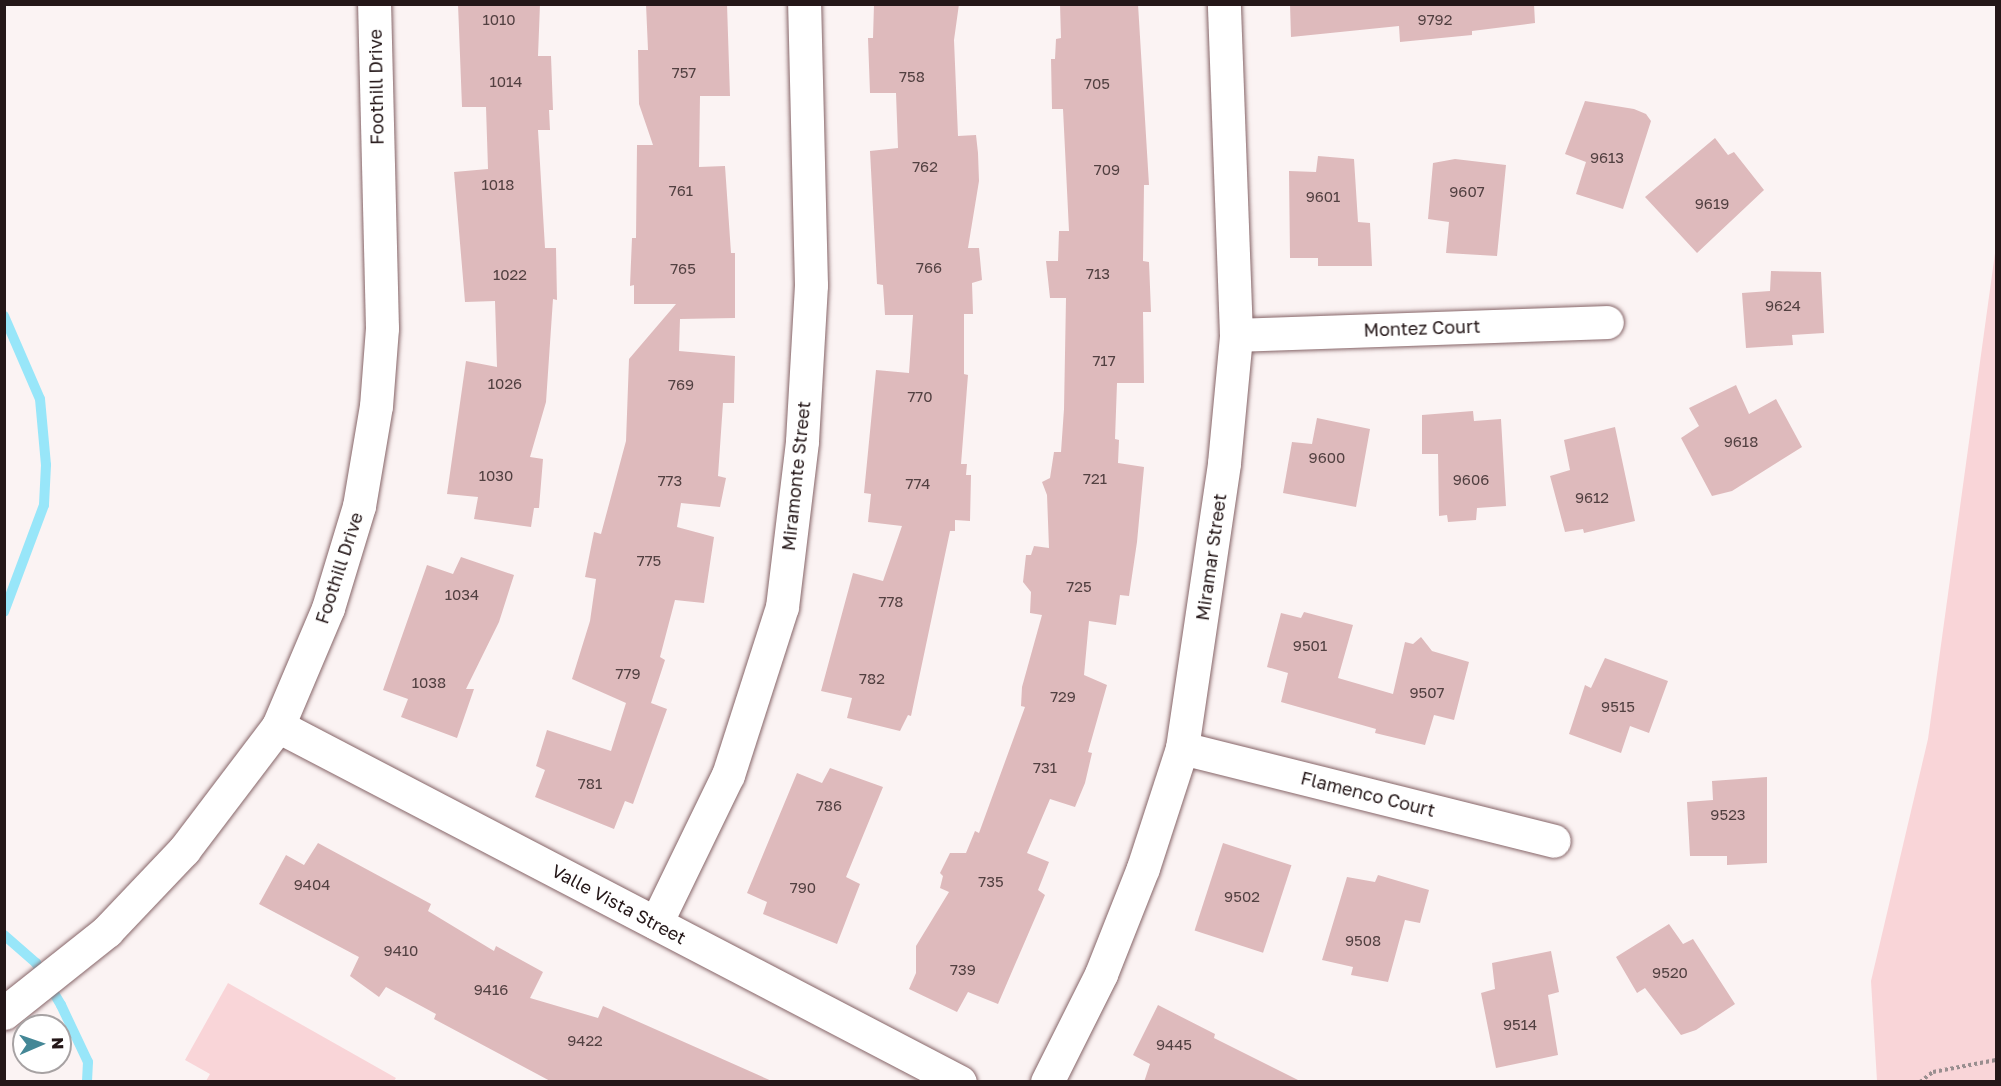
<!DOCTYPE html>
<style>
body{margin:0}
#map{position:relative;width:2001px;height:1086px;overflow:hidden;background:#fbf3f3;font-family:"Golos Text",sans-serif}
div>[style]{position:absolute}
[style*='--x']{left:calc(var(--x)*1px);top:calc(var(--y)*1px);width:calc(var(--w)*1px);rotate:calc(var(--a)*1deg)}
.green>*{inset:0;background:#f9d5d8}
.stream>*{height:10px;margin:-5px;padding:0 5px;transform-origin:5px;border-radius:5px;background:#98e6f9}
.building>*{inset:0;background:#debabc;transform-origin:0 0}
.path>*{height:4px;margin-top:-2px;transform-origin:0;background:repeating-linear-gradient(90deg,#998e8f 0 3px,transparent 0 6px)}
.roads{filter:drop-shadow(0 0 2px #866568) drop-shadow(0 0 2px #866568)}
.street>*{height:33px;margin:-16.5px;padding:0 16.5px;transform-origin:16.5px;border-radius:16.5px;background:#fff}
span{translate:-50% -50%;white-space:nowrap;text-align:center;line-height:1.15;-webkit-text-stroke:6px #fff;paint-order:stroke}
.number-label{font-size:15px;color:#524041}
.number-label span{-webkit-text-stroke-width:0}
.street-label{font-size:18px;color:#241718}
.frame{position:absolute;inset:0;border:6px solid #241718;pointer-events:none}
.north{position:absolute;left:12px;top:1014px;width:60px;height:60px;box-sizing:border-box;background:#fff;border:2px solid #a7a2a3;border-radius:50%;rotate:88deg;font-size:16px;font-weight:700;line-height:24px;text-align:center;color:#241718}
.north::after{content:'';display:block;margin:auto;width:21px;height:27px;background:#448796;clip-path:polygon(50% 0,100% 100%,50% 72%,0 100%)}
</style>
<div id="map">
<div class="green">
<div style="clip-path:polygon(1996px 199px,1996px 1081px,1877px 1081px,1871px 981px,1928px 739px,1996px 246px)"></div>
<div style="clip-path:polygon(228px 983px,396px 1078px,394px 1081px,206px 1081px,210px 1074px,185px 1060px)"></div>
</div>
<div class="stream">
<div style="--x:4;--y:316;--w:90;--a:66.6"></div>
<div style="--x:40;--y:399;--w:66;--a:84.8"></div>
<div style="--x:46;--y:465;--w:40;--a:92.9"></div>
<div style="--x:44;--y:505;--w:114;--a:110.5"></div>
<div style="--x:4;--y:935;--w:43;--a:41.2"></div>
<div style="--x:36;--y:963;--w:49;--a:59.2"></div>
<div style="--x:61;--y:1005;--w:63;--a:64.7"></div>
<div style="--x:88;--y:1062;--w:20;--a:93"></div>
</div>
<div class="building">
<div style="clip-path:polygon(458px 4px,540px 4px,538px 56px,551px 56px,553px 110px,549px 110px,550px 130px,538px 130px,545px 248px,556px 248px,557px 300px,553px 299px,546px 402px,530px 457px,543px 459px,539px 508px,534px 508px,531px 527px,474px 519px,478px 497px,447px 494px,466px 361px,497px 367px,495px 301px,465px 302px,454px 172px,488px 169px,486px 107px,462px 107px)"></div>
<div style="clip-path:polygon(646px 4px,727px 4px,730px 96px,700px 96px,699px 167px,725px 166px,731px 253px,735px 253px,735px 318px,680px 319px,679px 351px,735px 356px,734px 403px,723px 403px,718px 476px,726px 478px,720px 507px,681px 503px,677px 527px,714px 537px,704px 603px,675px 600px,660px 657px,665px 660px,651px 703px,667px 709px,633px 804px,625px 801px,614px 829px,535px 797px,545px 770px,536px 766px,547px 730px,611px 751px,626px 703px,572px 679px,590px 621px,596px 579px,585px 577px,594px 532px,601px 534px,626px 441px,629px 359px,676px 304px,634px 304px,634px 285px,630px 286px,632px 238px,636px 238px,637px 145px,653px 145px,639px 104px,638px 50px,648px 50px)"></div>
<div style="clip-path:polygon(874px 4px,959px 4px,954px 40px,958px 136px,976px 135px,978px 153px,979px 181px,968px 248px,979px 248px,982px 280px,972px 283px,973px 314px,964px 314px,964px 374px,968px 375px,961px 464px,967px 464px,966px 475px,971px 475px,970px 521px,955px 520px,955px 531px,950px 531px,911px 716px,908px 715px,900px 731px,847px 718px,852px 698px,821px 691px,853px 573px,883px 581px,902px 526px,868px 522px,871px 494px,864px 493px,876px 370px,909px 373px,913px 315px,885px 315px,883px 285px,877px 284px,870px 151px,898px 148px,896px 93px,870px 93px,868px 38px,873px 38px)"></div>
<div style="clip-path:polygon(1060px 4px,1138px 4px,1149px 185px,1144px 185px,1143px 261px,1149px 262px,1151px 312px,1143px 312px,1144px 383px,1117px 383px,1115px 439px,1119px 440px,1118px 463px,1144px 467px,1137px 542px,1129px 596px,1120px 595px,1116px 625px,1089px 621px,1084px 675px,1107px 685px,1088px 752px,1092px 753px,1085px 783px,1075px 807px,1050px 799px,1027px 853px,1049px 862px,1038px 890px,1045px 895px,998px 1004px,968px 992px,957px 1012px,909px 989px,916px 973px,916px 946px,949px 892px,940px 888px,943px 876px,940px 873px,950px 853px,966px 853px,975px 831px,979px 833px,1025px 707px,1021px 706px,1022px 687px,1042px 615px,1030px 613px,1031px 592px,1023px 582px,1026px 555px,1031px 555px,1034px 546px,1049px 548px,1047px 495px,1042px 482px,1050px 478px,1054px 452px,1061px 452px,1064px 409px,1066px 298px,1050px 298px,1046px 261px,1058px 261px,1059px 231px,1069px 231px,1063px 109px,1052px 109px,1051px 59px,1055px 59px,1056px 39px,1061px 38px)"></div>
<div style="clip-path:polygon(1290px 4px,1534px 4px,1535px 23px,1472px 31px,1472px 35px,1400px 42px,1399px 26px,1291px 37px)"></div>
<div style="clip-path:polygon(1585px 101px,1634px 109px,1646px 114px,1651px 121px,1623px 209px,1576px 194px,1586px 162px,1565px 154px)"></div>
<div style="clip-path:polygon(1715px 138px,1728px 155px,1734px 152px,1764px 190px,1697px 253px,1645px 197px)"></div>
<div style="clip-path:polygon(1318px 156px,1354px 159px,1358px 222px,1370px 223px,1372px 266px,1318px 266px,1318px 258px,1290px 258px,1289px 171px,1316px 172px)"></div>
<div style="clip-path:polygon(1455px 159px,1506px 165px,1497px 256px,1446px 253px,1449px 222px,1428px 219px,1433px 163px)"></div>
<div style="clip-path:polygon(1771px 271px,1821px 272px,1824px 333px,1792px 335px,1793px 345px,1746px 348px,1742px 293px,1770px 291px)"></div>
<div style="clip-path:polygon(1736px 385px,1749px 414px,1776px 399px,1802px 447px,1732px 491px,1712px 496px,1681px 438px,1699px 426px,1689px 408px)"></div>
<div style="clip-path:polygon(1473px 411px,1474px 421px,1501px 419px,1506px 506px,1477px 508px,1476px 520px,1448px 522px,1447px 515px,1439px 516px,1438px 454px,1422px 454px,1422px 415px)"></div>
<div style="clip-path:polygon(1317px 418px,1370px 429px,1356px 507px,1283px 493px,1292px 442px,1312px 444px)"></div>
<div style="clip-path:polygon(1615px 427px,1635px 521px,1584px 533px,1583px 529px,1565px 532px,1550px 476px,1570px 470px,1564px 440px)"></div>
<div style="clip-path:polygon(461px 557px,514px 575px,499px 622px,466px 689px,474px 689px,457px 738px,401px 717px,408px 699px,383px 690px,427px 565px,453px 574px)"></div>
<div style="clip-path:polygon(1304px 612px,1353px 625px,1338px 678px,1393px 694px,1405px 642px,1413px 644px,1421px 637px,1432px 651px,1469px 662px,1454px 720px,1434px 715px,1425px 745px,1375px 733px,1376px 729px,1281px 702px,1288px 673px,1267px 667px,1281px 613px,1301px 618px)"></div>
<div style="clip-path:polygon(1605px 658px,1668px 681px,1649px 733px,1630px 726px,1621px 753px,1569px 734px,1585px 685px,1591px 688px)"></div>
<div style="clip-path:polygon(830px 768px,883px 787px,846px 877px,860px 884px,837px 944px,763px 914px,767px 902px,747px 893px,797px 773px,822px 783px)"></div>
<div style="clip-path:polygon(1767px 777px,1767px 863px,1727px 865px,1727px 856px,1690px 856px,1687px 802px,1713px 800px,1712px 781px)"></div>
<div style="clip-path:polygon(318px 843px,431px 904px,428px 911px,494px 951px,496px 946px,543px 972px,530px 998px,598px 1018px,603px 1006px,774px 1082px,552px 1082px,434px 1019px,436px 1014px,386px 987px,379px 997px,350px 976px,359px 957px,259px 904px,286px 855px,304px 865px)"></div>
<div style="left:1223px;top:843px;width:72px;height:92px;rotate:18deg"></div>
<div style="clip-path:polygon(1378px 875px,1429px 890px,1420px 923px,1405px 920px,1388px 982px,1351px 975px,1353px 967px,1322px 960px,1347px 877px,1375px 882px)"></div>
<div style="clip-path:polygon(1669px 924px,1683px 944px,1693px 939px,1735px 1004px,1696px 1030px,1681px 1035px,1645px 988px,1637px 993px,1616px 957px)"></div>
<div style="clip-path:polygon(1551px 951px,1559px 992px,1548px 995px,1558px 1055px,1496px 1068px,1481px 993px,1495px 989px,1492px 963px)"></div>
<div style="clip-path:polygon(1158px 1005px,1215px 1034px,1214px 1038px,1302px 1082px,1144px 1082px,1150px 1064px,1133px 1055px)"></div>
</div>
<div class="path">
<div style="--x:1920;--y:1082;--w:16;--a:-38"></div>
<div style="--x:1933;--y:1072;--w:64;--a:-10.8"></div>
</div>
<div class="roads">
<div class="street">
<div style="--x:1236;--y:335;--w:371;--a:-2"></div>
<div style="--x:278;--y:726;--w:769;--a:27.56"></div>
<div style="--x:1182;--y:748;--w:383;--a:14"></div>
<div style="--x:656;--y:923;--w:165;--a:-64.1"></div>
<div style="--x:728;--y:775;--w:176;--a:-72.2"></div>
<div style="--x:782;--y:607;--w:167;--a:-83.1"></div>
<div style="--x:802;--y:441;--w:156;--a:-86.7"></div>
<div style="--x:811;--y:285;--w:281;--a:-91.4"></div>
<div style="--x:4;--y:1013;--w:132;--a:-38.5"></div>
<div style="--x:107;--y:931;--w:112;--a:-46.5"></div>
<div style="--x:184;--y:850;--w:156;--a:-52.8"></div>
<div style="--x:278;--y:726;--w:128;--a:-67"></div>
<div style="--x:328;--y:608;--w:107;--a:-73.1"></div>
<div style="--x:359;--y:506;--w:101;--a:-80.4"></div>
<div style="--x:376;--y:406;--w:78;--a:-85.6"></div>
<div style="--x:382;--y:328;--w:324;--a:-91.4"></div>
<div style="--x:1047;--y:1082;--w:121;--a:-63.4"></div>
<div style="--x:1101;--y:974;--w:114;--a:-68.4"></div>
<div style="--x:1143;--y:868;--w:126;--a:-72"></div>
<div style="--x:1182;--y:748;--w:288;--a:-81.6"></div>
<div style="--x:1224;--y:463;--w:129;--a:-84.6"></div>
<div style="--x:1236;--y:335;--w:331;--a:-92.1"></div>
</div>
</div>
<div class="number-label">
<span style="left:499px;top:20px">1010</span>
<span style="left:1435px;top:20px">9792</span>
<span style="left:684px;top:73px">757</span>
<span style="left:912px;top:77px">758</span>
<span style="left:506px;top:82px">1014</span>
<span style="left:1097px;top:84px">705</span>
<span style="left:1607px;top:158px">9613</span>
<span style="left:925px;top:167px">762</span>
<span style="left:1107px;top:170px">709</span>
<span style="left:498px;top:185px">1018</span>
<span style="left:681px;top:191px">761</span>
<span style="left:1467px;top:192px">9607</span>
<span style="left:1323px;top:197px">9601</span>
<span style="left:1712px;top:204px">9619</span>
<span style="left:929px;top:268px">766</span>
<span style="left:683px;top:269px">765</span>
<span style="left:1098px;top:274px">713</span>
<span style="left:510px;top:275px">1022</span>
<span style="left:1783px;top:306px">9624</span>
<span style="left:1104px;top:361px">717</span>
<span style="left:505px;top:384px">1026</span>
<span style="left:681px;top:385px">769</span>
<span style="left:920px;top:397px">770</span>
<span style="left:1741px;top:442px">9618</span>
<span style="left:1327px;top:458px">9600</span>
<span style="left:496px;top:476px">1030</span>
<span style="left:1095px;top:479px">721</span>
<span style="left:1471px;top:480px">9606</span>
<span style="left:670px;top:481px">773</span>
<span style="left:918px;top:484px">774</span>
<span style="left:1592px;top:498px">9612</span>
<span style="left:649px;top:561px">775</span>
<span style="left:1079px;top:587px">725</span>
<span style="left:462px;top:595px">1034</span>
<span style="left:891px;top:602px">778</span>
<span style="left:1310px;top:646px">9501</span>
<span style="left:628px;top:674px">779</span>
<span style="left:872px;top:679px">782</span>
<span style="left:429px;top:683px">1038</span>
<span style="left:1427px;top:693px">9507</span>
<span style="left:1063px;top:697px">729</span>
<span style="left:1618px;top:707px">9515</span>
<span style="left:1045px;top:768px">731</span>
<span style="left:590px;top:784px">781</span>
<span style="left:829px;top:806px">786</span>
<span style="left:1728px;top:815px">9523</span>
<span style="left:991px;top:882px">735</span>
<span style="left:312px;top:885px">9404</span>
<span style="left:803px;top:888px">790</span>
<span style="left:1242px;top:897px">9502</span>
<span style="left:1363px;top:941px">9508</span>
<span style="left:401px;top:951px">9410</span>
<span style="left:963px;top:970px">739</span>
<span style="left:1670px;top:973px">9520</span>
<span style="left:491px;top:990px">9416</span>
<span style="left:1520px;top:1025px">9514</span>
<span style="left:585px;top:1041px">9422</span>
<span style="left:1174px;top:1045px">9445</span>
</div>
<div class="street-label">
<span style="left:376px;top:87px;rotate:-91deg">Foothill Drive</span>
<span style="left:1422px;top:328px;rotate:-2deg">Montez Court</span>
<span style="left:796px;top:476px;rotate:-84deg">Miramonte Street</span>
<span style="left:1211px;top:557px;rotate:-82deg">Miramar Street</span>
<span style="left:339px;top:568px;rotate:-72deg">Foothill Drive</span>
<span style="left:1368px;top:794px;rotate:14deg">Flamenco Court</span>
<span style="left:619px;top:904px;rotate:28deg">Valle Vista Street</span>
</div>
<div class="frame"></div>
<div class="north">N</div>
</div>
